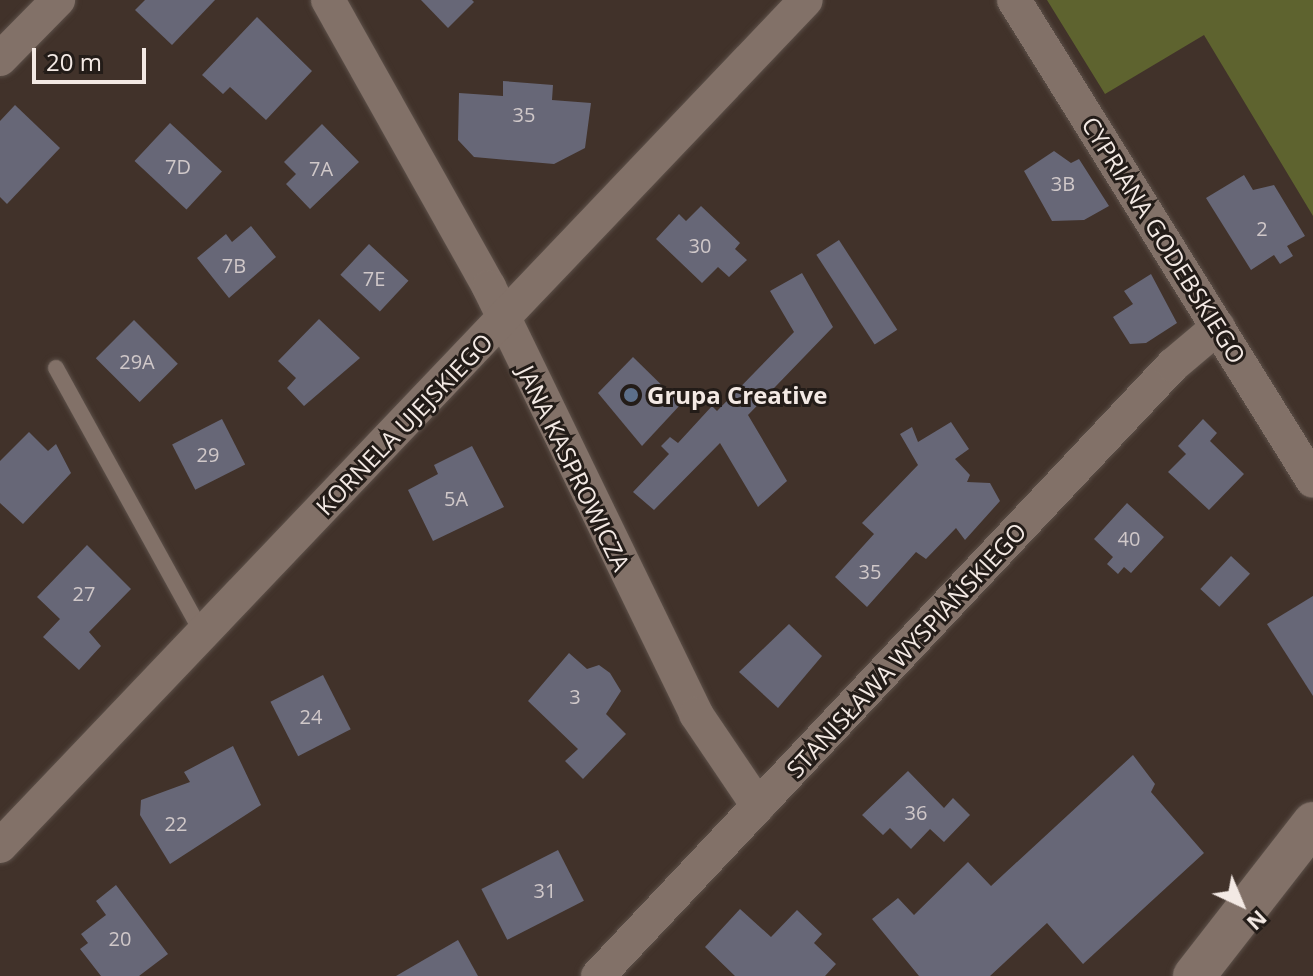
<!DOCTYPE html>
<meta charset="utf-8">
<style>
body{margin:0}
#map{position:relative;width:1313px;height:976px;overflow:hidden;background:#41322a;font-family:"Open Sans",sans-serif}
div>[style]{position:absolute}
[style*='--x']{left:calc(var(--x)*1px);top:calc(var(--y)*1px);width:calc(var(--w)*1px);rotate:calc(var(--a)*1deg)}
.green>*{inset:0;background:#5e632f}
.building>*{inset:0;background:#676777;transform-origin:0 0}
.roads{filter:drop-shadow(0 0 2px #5c5049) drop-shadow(0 0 2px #5c5049)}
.service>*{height:16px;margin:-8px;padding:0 8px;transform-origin:8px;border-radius:8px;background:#827168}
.minor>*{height:34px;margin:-17px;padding:0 17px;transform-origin:17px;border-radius:17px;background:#827168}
.tertiary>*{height:42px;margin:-21px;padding:0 21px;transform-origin:21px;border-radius:21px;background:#827168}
.dots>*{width:22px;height:22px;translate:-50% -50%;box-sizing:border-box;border:4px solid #231c18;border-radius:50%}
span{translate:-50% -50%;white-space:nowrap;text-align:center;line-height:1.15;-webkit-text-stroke:6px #231c18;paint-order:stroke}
.number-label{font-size:20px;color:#d0c8c9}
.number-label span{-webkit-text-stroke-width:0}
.street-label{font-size:24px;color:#f3e9e4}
.poi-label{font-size:24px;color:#f3e9e4;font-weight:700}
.left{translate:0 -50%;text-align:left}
.north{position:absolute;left:1201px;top:864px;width:80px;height:80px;-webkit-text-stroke:6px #231c18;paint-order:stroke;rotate:136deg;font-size:22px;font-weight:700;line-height:32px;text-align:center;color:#f3e9e4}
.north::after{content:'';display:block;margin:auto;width:28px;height:36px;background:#f3e9e4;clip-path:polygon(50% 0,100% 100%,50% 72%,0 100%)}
.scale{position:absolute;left:32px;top:48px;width:114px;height:36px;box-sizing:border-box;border:4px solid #f3e9e4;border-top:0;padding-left:10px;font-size:24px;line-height:28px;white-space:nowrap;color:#f3e9e4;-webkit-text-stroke:6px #231c18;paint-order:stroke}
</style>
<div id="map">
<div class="green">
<div style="clip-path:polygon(1047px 0,1313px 0,1313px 216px,1204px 35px,1105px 94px)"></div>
</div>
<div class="building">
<div style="clip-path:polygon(145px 0,215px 0,172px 45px,135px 10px)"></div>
<div style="clip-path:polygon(421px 0,472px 0,474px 2px,448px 28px)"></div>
<div style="clip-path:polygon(257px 17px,312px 71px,266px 120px,230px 87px,223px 94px,202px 75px)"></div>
<div style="clip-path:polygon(503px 81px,553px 85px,552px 100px,591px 103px,585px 148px,554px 164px,474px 157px,458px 140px,459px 93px,503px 96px)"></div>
<div style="clip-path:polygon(15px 105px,60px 148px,7px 204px,0 197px,0 121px)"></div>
<div style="left:170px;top:123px;width:71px;height:52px;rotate:43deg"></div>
<div style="clip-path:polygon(322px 124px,359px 162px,310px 209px,286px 184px,296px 174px,284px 162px)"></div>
<div style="clip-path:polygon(1054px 151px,1071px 163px,1079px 159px,1109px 206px,1084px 220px,1052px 221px,1024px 171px)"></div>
<div style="clip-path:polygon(1244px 175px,1253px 190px,1274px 185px,1305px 236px,1287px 246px,1293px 256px,1280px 264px,1274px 255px,1251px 270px,1206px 198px)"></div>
<div style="clip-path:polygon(701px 206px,740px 243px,735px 249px,747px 260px,729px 277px,718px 267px,702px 283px,656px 239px,679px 214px,686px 221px)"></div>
<div style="clip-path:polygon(251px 226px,276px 257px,229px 298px,197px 258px,226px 234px,232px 242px)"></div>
<div style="left:839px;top:240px;width:107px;height:27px;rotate:57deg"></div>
<div style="left:369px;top:244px;width:54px;height:42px;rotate:43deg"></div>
<div style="clip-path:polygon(802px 273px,833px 327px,748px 415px,787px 481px,758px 507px,720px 443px,654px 510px,633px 492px,669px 454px,661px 446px,670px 437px,678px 443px,712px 406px,717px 411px,794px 332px,770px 291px)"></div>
<div style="clip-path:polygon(1151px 274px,1177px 323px,1146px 343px,1130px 344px,1113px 317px,1133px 304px,1124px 291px)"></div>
<div style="clip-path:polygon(319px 319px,360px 358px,304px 406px,287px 388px,296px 378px,278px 361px)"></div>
<div style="left:134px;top:320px;width:62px;height:54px;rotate:45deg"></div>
<div style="clip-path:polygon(633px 357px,681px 404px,642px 446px,598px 393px)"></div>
<div style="left:222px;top:419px;width:51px;height:56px;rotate:63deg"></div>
<div style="clip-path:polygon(1203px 419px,1217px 433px,1210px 441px,1244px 474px,1209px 510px,1168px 472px,1186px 454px,1178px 446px)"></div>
<div style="clip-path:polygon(951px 422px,969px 449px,955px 459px,970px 475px,967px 482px,990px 483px,1000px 501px,965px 540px,956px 528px,926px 559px,916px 552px,867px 607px,835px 577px,874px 534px,862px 523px,918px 465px,900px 434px,912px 427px,918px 442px)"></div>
<div style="clip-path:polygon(29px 432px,48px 451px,56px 444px,71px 473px,23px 524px,0 503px,0 461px)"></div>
<div style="clip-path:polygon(472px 446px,504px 507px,433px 541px,408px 490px,438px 474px,434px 465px)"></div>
<div style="clip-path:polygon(1127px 503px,1164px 537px,1131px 573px,1124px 567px,1118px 574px,1107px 564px,1113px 557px,1094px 539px)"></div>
<div style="clip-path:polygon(87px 545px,131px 589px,89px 632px,101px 646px,79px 670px,43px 637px,60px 619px,37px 597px)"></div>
<div style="left:1231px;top:556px;width:26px;height:45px;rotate:43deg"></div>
<div style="clip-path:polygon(1313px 596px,1313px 696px,1267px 624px)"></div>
<div style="clip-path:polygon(789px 624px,822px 656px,778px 708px,739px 672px)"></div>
<div style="clip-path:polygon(569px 653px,587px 669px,599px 665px,610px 673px,621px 691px,606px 714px,626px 734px,583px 779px,565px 761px,578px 749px,528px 701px)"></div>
<div style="left:323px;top:675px;width:61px;height:59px;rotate:63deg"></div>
<div style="clip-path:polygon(233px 746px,261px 805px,170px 864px,140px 815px,141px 800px,190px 782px,184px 772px)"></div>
<div style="clip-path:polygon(1133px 755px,1155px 784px,1151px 792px,1204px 853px,1083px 964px,1047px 923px,990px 976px,919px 976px,872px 919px,898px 898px,914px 915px,968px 862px,991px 886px)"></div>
<div style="clip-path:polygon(908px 771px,944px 808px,953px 798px,970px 815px,944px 842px,930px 829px,911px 849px,890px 828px,883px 835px,862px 815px)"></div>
<div style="left:558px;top:850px;width:57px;height:86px;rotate:63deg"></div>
<div style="clip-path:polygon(116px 885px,168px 954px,139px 976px,101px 976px,80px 949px,88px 943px,81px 934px,106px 915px,96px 901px)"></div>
<div style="clip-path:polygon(740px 909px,771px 937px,797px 910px,822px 934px,814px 943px,836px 964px,825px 976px,735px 976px,705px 947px)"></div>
<div style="clip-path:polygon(458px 940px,478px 976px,396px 976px)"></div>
</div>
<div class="roads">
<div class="service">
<div style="--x:56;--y:368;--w:304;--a:61.1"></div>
</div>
<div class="minor">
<div style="--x:328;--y:0;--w:329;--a:60.7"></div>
<div style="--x:489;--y:287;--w:475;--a:64.1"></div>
<div style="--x:696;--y:714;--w:111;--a:56"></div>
<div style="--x:1014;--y:0;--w:566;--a:58.13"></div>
<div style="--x:0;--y:59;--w:83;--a:-45.5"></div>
<div style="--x:0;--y:846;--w:1168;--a:-46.39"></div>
<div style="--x:598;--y:976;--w:839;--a:-46.74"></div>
<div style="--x:1173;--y:365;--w:59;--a:-40.2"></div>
</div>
<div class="tertiary">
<div style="--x:1194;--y:976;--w:194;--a:-52.1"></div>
</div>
</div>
<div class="dots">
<div style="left:631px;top:395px;background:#5c6f8a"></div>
</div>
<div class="number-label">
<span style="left:524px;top:114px">35</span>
<span style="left:178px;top:166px">7D</span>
<span style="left:321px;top:168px">7A</span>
<span style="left:1063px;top:183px">3B</span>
<span style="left:1262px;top:228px">2</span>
<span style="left:700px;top:245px">30</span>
<span style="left:234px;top:265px">7B</span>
<span style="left:374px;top:278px">7E</span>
<span style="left:137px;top:361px">29A</span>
<span style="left:208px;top:454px">29</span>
<span style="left:456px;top:498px">5A</span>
<span style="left:1129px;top:538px">40</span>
<span style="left:870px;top:571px">35</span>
<span style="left:84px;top:593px">27</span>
<span style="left:575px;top:696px">3</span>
<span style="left:311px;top:716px">24</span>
<span style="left:916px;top:812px">36</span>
<span style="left:176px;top:823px">22</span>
<span style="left:545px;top:890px">31</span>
<span style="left:120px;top:938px">20</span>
</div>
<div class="street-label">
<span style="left:1164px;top:240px;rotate:58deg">CYPRIANA GODEBSKIEGO</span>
<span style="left:404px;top:424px;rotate:-46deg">KORNELA UJEJSKIEGO</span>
<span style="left:574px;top:468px;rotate:64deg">JANA KASPROWICZA</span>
<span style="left:906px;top:650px;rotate:-47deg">STANISŁAWA WYSPIAŃSKIEGO</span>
</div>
<div class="poi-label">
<span class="left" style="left:647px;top:395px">Grupa Creative</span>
</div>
<div class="north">N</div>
<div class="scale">20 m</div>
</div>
